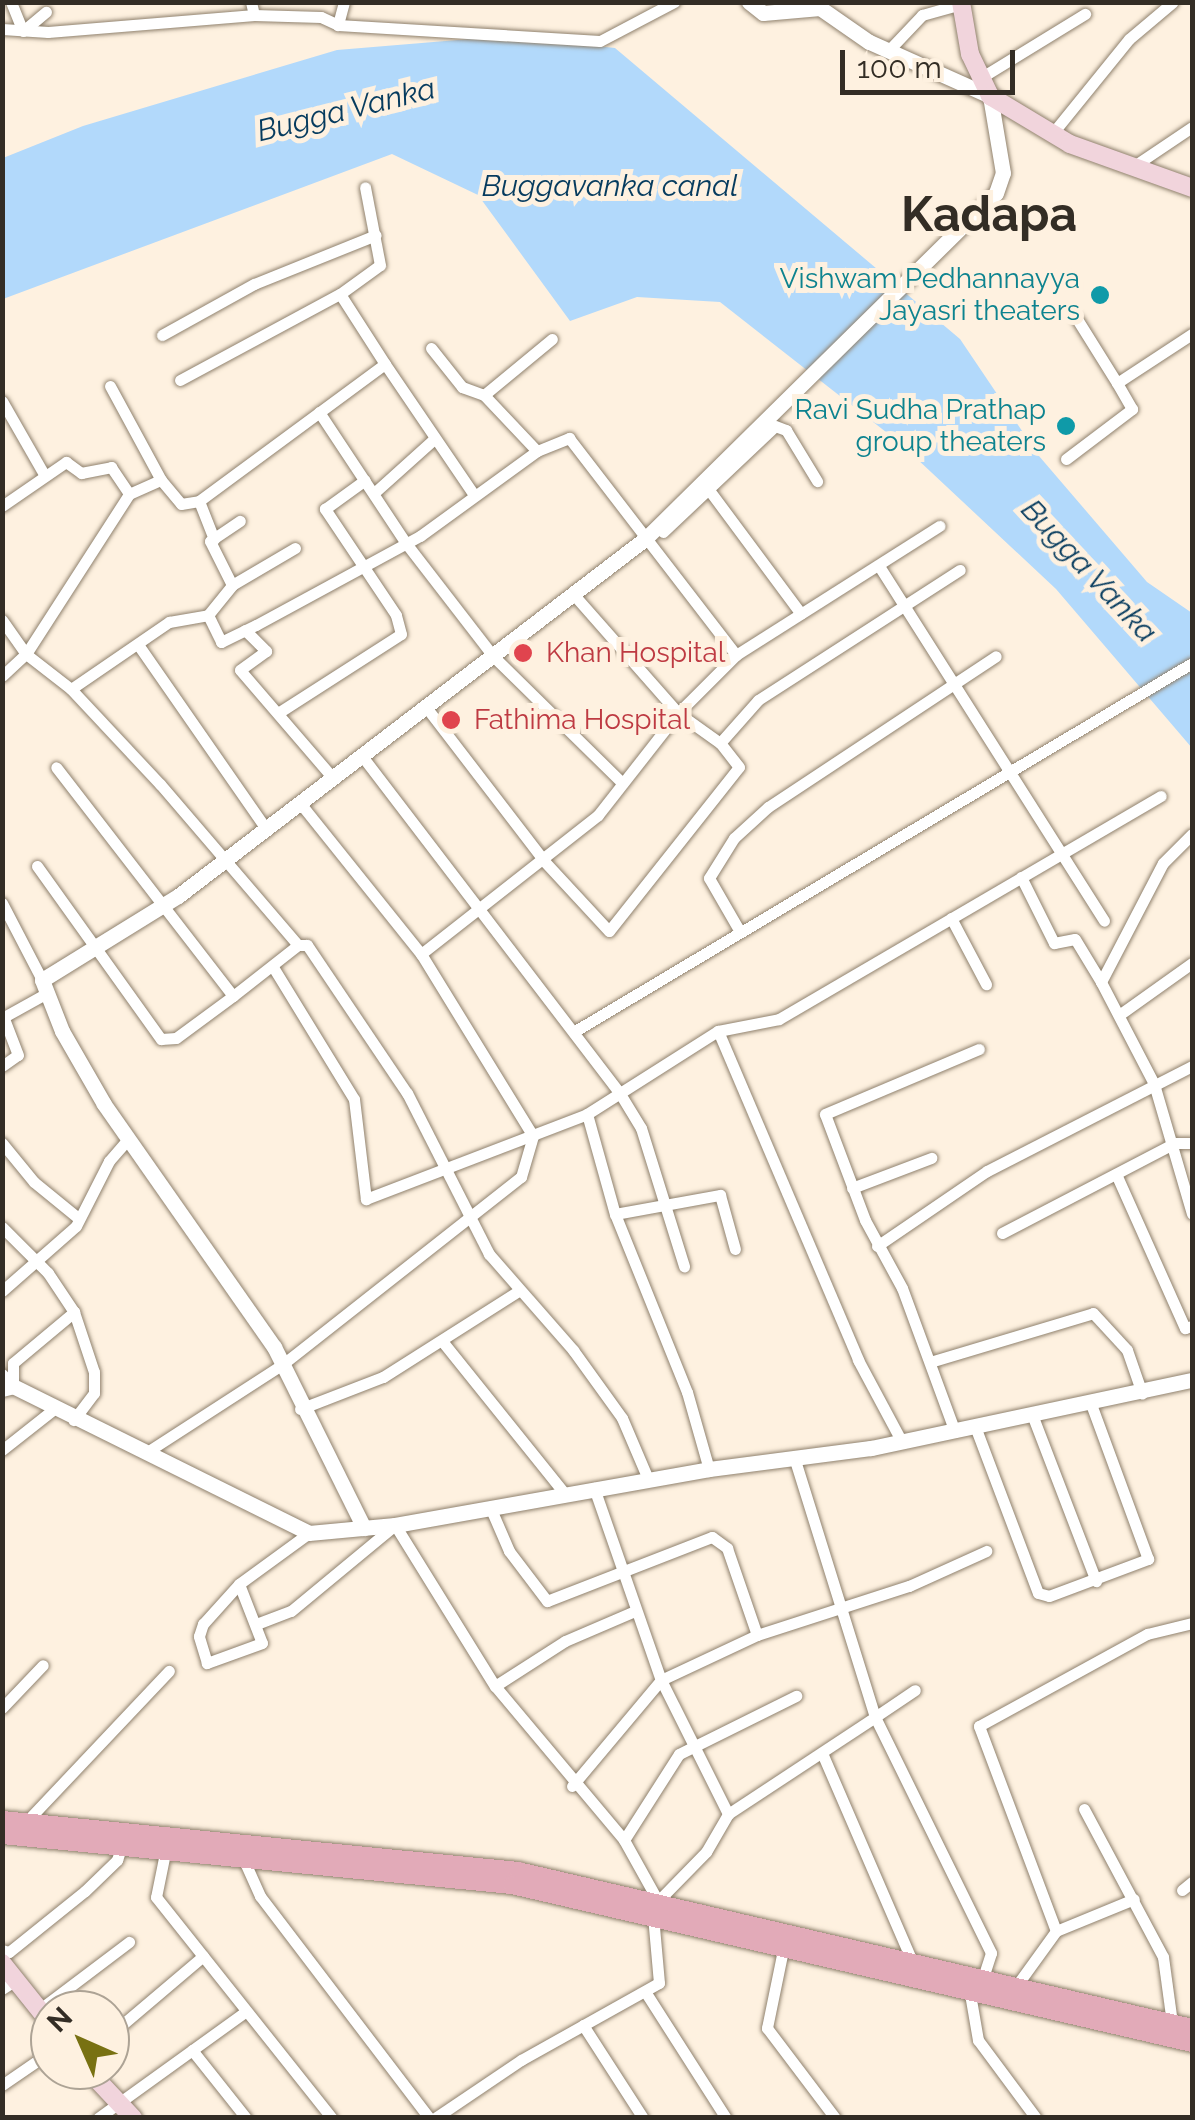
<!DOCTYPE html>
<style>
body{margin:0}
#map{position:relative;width:1195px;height:2120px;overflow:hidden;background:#fef1e0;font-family:Raleway,sans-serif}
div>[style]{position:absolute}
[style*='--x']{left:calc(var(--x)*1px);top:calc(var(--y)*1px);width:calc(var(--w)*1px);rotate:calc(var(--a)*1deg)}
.water>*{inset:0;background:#b2d9fb}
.roads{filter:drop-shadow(0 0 2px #8f816d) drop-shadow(0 0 2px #8f816d)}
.minor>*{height:11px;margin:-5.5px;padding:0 5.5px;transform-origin:5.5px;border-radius:5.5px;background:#fff}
.tertiary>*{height:15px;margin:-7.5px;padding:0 7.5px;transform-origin:7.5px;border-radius:7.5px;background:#fff}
.secondary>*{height:18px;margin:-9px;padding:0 9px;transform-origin:9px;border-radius:9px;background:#f1d4dc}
.primary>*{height:18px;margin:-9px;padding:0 9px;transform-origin:9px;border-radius:9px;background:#e2aab8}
.dots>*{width:28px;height:28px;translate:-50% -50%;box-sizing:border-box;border:5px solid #fef1e0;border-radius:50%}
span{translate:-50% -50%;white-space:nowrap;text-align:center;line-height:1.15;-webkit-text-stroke:10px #fef1e0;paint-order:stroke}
.culture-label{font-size:28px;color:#0d838f}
.right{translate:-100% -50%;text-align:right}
.health-label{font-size:28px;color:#be3a42}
.left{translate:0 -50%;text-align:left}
.water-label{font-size:30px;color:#063b5e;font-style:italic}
.town-label{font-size:48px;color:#332d25;font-weight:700}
.frame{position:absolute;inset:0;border:5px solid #332d25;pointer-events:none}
.north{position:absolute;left:30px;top:1990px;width:100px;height:100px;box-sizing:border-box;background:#fef1e0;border:2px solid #ada395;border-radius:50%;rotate:315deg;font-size:28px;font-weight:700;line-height:40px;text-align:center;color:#332d25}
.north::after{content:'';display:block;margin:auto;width:35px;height:45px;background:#787112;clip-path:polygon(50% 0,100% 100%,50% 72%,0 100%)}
.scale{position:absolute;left:840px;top:50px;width:175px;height:45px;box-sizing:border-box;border:5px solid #332d25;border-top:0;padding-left:12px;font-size:30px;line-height:35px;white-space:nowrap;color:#332d25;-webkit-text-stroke:8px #fef1e0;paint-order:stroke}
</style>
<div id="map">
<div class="water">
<div style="clip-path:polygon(506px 36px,615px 48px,960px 339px,1039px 456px,1147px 582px,1192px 613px,1192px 748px,1056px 589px,900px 443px,720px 302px,637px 297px,570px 321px,478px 195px,392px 154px,3px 299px,3px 158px,83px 126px,337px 50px)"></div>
</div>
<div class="roads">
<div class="minor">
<div style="--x:11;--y:2;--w:31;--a:68"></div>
<div style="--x:23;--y:31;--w:30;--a:-40"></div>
<div style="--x:251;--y:2;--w:13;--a:77"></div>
<div style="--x:254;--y:15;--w:67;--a:1.7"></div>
<div style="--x:321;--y:17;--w:19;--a:25"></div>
<div style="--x:344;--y:2;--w:24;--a:105"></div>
<div style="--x:338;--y:25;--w:262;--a:3.5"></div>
<div style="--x:600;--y:41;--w:84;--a:-27.8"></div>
<div style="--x:2;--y:29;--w:46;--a:3.7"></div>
<div style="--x:48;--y:32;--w:207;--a:-4.7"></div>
<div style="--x:888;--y:51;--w:50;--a:-46.6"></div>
<div style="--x:922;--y:15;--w:41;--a:-15.8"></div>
<div style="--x:982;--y:77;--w:121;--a:-31.5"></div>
<div style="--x:1052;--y:134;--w:122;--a:-51"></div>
<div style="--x:1129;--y:39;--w:57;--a:-40.1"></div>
<div style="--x:1131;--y:168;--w:73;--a:-33.9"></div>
<div style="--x:1077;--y:319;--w:75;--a:58"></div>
<div style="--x:162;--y:335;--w:105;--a:-29"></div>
<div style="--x:254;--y:284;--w:131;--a:-21.9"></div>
<div style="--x:431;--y:348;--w:50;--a:51.5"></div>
<div style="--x:462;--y:387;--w:23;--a:20"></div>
<div style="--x:484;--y:395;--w:88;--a:-39.5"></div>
<div style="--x:385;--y:364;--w:158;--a:55.8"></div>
<div style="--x:180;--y:380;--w:182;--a:-28.3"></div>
<div style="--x:110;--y:386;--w:107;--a:61.5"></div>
<div style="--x:484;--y:395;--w:77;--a:46.6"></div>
<div style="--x:2;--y:401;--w:86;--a:60.2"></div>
<div style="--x:319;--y:412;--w:156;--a:56.5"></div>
<div style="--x:405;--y:542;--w:144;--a:52.3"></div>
<div style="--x:493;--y:656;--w:180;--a:44.5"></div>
<div style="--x:1066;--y:459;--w:83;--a:-37.1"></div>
<div style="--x:1132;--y:409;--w:30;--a:-120"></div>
<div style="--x:1117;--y:383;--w:90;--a:-33.2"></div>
<div style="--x:709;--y:490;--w:154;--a:53.4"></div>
<div style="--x:374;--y:493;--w:81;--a:-42"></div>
<div style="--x:199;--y:501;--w:41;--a:68.5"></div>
<div style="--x:2;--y:506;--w:78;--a:-34.5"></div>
<div style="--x:66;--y:462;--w:19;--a:36"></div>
<div style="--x:81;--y:473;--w:31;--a:-11"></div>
<div style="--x:111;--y:467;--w:32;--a:56"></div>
<div style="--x:663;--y:532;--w:154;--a:-43.4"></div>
<div style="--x:775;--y:426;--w:12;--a:20"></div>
<div style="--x:786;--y:430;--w:60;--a:58.7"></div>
<div style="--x:879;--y:566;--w:420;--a:57.6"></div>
<div style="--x:232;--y:585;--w:73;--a:-30.4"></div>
<div style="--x:208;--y:615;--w:30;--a:64"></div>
<div style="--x:221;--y:642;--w:39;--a:-26"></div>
<div style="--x:256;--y:625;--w:187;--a:-28.5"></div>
<div style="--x:420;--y:536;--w:145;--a:-36"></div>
<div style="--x:537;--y:451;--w:35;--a:-22"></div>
<div style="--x:569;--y:438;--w:274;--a:52.4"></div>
<div style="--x:2;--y:620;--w:42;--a:54.8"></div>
<div style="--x:26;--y:654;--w:57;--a:37.9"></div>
<div style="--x:71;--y:689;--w:130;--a:46.9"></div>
<div style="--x:160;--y:784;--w:212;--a:49.4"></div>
<div style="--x:298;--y:945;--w:9;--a:0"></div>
<div style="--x:307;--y:945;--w:179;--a:56"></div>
<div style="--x:407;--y:1093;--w:181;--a:63"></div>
<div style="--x:489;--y:1254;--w:128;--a:48.8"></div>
<div style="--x:573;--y:1350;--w:84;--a:54.2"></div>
<div style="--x:622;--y:1418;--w:66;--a:66.9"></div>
<div style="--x:245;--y:630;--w:30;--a:45"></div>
<div style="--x:266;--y:651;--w:32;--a:144"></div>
<div style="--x:240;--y:670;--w:143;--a:49.3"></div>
<div style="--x:139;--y:646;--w:223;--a:55.2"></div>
<div style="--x:2;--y:676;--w:33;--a:-43"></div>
<div style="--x:26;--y:654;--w:190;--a:-57.2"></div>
<div style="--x:129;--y:494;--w:35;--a:-24"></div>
<div style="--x:161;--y:480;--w:31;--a:50"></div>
<div style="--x:181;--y:504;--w:18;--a:-9"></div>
<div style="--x:199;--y:501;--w:231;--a:-36.4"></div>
<div style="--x:385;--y:364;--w:83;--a:-122.7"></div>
<div style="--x:340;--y:294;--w:49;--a:-35.9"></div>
<div style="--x:380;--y:265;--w:79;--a:-100.9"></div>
<div style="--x:71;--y:689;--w:119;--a:-34.4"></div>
<div style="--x:169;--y:622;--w:40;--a:-10"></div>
<div style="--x:208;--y:615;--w:38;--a:-51"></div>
<div style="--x:232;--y:585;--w:49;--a:-116.6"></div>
<div style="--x:210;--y:541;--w:36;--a:-34"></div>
<div style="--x:426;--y:707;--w:195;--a:52.5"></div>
<div style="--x:545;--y:862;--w:94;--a:47.2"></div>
<div style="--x:609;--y:931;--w:209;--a:-51.6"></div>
<div style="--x:739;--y:767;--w:31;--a:-128"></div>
<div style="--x:720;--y:743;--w:52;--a:-144.5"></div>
<div style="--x:678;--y:713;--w:159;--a:-131.4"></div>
<div style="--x:278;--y:713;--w:146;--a:-32.7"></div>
<div style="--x:401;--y:634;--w:20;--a:-105"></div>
<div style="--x:396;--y:615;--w:128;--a:-123.8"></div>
<div style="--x:325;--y:509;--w:49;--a:-35.9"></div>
<div style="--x:720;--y:743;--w:57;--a:-48.5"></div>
<div style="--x:758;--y:700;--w:240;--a:-32.8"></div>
<div style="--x:362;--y:756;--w:423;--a:52.6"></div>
<div style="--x:619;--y:1092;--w:42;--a:58.6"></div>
<div style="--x:641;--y:1128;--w:145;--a:72.7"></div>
<div style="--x:37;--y:866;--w:213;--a:54.4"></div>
<div style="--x:161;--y:1039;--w:15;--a:-4"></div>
<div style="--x:176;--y:1038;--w:71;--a:-36.4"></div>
<div style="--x:233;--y:996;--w:289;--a:-127.7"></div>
<div style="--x:1021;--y:877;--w:74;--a:63.4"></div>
<div style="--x:1054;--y:943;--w:21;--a:-11"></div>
<div style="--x:1075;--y:939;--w:50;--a:58.8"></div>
<div style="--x:1101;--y:982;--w:134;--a:-62.5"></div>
<div style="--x:1163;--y:863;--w:41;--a:-45"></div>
<div style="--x:2;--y:903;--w:87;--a:62.5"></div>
<div style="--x:951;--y:918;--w:75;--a:62.1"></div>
<div style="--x:739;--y:930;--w:60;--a:-120"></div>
<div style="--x:709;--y:878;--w:47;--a:-58"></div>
<div style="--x:734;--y:838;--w:46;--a:-42.4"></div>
<div style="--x:768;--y:807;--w:273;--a:-33.5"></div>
<div style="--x:421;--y:954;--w:225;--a:-38.1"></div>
<div style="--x:598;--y:815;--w:130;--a:-51.9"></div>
<div style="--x:678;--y:713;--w:82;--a:-45"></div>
<div style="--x:736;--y:655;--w:241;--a:-32.4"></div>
<div style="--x:273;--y:967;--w:155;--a:58.5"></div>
<div style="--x:354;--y:1099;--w:101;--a:83.2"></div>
<div style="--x:366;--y:1199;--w:237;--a:-21"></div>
<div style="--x:587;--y:1114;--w:155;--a:-32.4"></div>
<div style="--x:718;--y:1031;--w:62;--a:-11.1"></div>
<div style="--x:779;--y:1019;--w:442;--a:-30.3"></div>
<div style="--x:1101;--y:982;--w:115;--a:62.5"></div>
<div style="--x:1154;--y:1084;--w:135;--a:73.7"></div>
<div style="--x:233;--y:996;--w:83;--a:-38.1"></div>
<div style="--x:1119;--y:1015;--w:90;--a:-35.5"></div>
<div style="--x:2;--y:1018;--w:51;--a:-29.1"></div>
<div style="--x:575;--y:1031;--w:718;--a:-30.81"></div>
<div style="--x:718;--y:1031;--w:358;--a:66.9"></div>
<div style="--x:858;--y:1360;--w:93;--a:61.8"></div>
<div style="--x:2;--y:1066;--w:19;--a:-35"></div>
<div style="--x:18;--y:1055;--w:40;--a:-111"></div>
<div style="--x:587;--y:1114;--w:104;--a:74.4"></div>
<div style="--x:615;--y:1214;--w:192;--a:68"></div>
<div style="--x:687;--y:1392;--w:80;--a:74.1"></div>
<div style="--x:2;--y:1143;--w:50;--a:50.6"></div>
<div style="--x:34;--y:1182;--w:57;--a:39.3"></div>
<div style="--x:1116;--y:1174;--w:169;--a:65.9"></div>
<div style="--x:1185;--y:1328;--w:7;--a:-16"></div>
<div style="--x:852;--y:1188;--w:85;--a:-20.8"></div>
<div style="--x:615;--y:1214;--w:107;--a:-10.3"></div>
<div style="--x:720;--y:1195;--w:56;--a:74.5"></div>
<div style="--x:2;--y:1227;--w:65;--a:45"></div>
<div style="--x:48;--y:1273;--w:47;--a:56.3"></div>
<div style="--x:74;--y:1312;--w:63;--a:71.6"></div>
<div style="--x:94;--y:1372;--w:21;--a:90"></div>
<div style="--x:94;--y:1393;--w:34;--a:127"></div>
<div style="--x:1002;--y:1233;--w:195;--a:-27.5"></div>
<div style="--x:1175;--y:1143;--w:17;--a:0"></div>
<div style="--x:877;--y:1246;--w:133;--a:-34.3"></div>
<div style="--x:987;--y:1171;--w:230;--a:-27.1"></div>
<div style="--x:2;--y:1291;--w:98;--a:-41.3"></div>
<div style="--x:76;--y:1226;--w:73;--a:-63.1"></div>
<div style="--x:109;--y:1161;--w:30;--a:-49"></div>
<div style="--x:442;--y:1341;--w:195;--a:51.2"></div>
<div style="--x:930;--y:1362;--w:170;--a:-16.7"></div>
<div style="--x:1093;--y:1313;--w:50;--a:47.4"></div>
<div style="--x:1127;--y:1350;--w:46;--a:70.8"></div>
<div style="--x:2;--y:1374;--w:16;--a:47"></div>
<div style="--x:13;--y:1386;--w:23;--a:-90"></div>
<div style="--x:13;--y:1363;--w:80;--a:-39.9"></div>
<div style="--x:300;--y:1409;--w:89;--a:-21.1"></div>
<div style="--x:383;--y:1377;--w:162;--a:-32.4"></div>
<div style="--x:1033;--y:1417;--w:176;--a:69"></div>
<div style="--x:976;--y:1429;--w:175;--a:69.3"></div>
<div style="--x:1038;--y:1593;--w:11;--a:15"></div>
<div style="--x:1049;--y:1596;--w:106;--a:-20.5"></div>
<div style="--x:1148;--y:1559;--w:165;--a:-110.2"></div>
<div style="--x:955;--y:1432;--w:153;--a:-110.2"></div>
<div style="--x:902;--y:1288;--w:77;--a:-118.6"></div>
<div style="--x:865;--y:1220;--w:113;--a:-110.7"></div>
<div style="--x:825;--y:1114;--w:167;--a:-22.9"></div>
<div style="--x:2;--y:1450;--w:66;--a:-38.3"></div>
<div style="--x:147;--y:1452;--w:162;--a:-32.9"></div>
<div style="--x:283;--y:1364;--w:303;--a:-38.2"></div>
<div style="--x:521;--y:1177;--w:43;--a:-73.7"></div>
<div style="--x:533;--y:1136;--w:214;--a:-121.6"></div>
<div style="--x:421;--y:954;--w:193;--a:-128.7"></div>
<div style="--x:794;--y:1457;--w:272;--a:72.7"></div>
<div style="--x:875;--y:1717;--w:48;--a:-34"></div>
<div style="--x:594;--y:1488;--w:203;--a:70.8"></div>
<div style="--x:661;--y:1680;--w:150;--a:63.4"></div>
<div style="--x:490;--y:1507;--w:48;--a:66.6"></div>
<div style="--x:509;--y:1551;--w:63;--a:52.8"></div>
<div style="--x:547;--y:1601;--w:177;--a:-21.2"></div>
<div style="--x:712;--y:1537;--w:19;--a:36"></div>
<div style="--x:727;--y:1548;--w:92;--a:71"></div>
<div style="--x:239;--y:1584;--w:63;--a:68.7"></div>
<div style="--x:262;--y:1643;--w:59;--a:160"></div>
<div style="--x:207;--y:1663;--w:28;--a:-107"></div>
<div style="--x:199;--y:1636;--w:13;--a:-72"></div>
<div style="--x:203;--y:1624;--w:54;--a:-48"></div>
<div style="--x:239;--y:1584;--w:87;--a:-36.1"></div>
<div style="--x:259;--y:1623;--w:34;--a:-21"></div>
<div style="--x:291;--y:1611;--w:135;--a:-39.6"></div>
<div style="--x:395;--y:1525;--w:190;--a:58.2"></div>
<div style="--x:495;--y:1686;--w:201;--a:50"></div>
<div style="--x:624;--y:1840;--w:70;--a:60.9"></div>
<div style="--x:658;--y:1901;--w:69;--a:-45.6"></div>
<div style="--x:706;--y:1852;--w:44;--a:-59.9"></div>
<div style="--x:728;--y:1814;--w:176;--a:-33.4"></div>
<div style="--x:875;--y:1717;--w:263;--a:63.8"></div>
<div style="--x:991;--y:1953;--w:25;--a:108"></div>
<div style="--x:495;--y:1686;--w:83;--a:-32.7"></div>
<div style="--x:565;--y:1641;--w:76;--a:-23.2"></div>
<div style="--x:2;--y:1708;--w:59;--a:-46.4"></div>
<div style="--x:822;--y:1753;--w:224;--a:66.6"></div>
<div style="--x:572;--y:1786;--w:138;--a:-50"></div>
<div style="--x:661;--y:1680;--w:106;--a:-25.1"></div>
<div style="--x:757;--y:1635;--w:160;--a:-17.9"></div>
<div style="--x:909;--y:1586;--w:85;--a:-24.4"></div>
<div style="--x:1084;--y:1809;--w:168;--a:61.9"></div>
<div style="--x:1163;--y:1957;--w:67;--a:82.2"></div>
<div style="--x:26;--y:1822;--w:208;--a:-46.6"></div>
<div style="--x:624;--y:1840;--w:102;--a:-57.4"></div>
<div style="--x:679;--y:1754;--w:131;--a:-26.4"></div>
<div style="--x:166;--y:1848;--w:50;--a:101.5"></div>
<div style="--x:156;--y:1897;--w:283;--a:51.5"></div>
<div style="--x:243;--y:1858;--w:42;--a:65.9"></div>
<div style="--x:260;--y:1896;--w:279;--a:52.7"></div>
<div style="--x:1182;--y:1890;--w:13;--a:-39"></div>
<div style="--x:1056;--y:1931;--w:219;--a:-110.6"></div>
<div style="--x:979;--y:1726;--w:192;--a:-28.7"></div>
<div style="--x:1147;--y:1634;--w:46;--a:-13.7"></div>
<div style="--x:784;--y:1945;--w:85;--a:101.6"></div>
<div style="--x:767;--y:2028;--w:113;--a:52.9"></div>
<div style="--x:2;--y:1950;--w:7;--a:16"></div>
<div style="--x:9;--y:1952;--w:97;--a:-38.8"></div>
<div style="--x:85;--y:1891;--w:45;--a:-44.1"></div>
<div style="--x:117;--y:1860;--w:16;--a:-72"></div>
<div style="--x:1017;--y:1985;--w:67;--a:-54.2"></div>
<div style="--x:1056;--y:1931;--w:84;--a:-22.3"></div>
<div style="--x:969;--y:1988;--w:53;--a:80.2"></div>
<div style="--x:978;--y:2040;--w:97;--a:53.4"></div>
<div style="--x:2;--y:1989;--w:17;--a:-33"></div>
<div style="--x:646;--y:1993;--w:148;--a:57.4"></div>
<div style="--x:39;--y:2010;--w:113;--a:-37.1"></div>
<div style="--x:583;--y:2025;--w:111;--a:57.2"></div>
<div style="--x:110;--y:2035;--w:122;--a:-40.3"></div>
<div style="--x:192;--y:2050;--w:87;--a:51.5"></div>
<div style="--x:2;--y:2085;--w:58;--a:-34.5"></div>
<div style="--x:98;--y:2118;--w:181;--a:-35.8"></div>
<div style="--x:435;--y:2118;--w:104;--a:-34"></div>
<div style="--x:521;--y:2060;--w:158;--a:-29.2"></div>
<div style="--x:659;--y:1983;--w:67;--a:-95.1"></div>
</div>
<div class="tertiary">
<div style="--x:2;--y:1389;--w:11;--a:-15"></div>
<div style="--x:13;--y:1386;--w:330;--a:26.4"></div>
<div style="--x:309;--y:1533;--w:86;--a:-5.3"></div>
<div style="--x:395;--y:1525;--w:319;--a:-10.1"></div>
<div style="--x:709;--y:1469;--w:163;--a:-7.4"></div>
<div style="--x:871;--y:1448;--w:328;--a:-12"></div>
<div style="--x:364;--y:1528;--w:202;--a:-116.4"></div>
<div style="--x:274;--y:1347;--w:297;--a:-125"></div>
<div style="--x:104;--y:1104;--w:84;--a:-119.9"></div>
<div style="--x:62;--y:1031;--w:55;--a:-111.4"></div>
<div style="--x:42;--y:980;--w:160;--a:-31.7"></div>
<div style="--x:178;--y:896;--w:589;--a:-37.41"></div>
<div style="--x:646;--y:538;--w:491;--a:-44.6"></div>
<div style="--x:996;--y:193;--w:21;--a:-71"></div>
<div style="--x:1003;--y:173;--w:78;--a:-99.6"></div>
<div style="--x:990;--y:96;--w:133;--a:-155.9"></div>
<div style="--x:869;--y:42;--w:60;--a:-145.2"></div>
<div style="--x:820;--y:8;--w:57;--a:175"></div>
<div style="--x:763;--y:13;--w:18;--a:-142"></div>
</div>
<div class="secondary">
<div style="--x:961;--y:2;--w:53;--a:80.2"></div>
<div style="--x:970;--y:54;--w:47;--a:64.5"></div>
<div style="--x:990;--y:96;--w:93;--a:31"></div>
<div style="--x:1070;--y:144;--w:130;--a:19.8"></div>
<div style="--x:2;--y:1963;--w:77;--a:51.3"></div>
<div style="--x:88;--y:2070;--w:66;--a:46.8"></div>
</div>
<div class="primary">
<div style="--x:2;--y:1820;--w:519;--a:5.64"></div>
<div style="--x:518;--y:1871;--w:692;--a:13.11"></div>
<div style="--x:2;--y:1835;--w:512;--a:5.6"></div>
<div style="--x:512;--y:1885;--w:698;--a:13.08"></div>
</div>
</div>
<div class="dots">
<div style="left:1100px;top:295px;background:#0f9aa8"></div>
<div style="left:1066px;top:426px;background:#0f9aa8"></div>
<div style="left:523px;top:653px;background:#e0444e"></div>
<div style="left:451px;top:720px;background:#e0444e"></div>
</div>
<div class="culture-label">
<span class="right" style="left:1080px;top:295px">Vishwam Pedhannayya<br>Jayasri theaters</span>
<span class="right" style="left:1046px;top:426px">Ravi Sudha Prathap<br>group theaters</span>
</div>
<div class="health-label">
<span class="left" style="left:546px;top:653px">Khan Hospital</span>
<span class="left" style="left:474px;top:720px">Fathima Hospital</span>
</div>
<div class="water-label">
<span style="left:346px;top:110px;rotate:-14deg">Bugga Vanka</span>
<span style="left:610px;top:186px">Buggavanka canal</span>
<span style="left:1089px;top:571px;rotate:47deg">Bugga Vanka</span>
</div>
<div class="town-label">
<span style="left:989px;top:215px">Kadapa</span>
</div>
<div class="frame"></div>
<div class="north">N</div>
<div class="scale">100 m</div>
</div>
